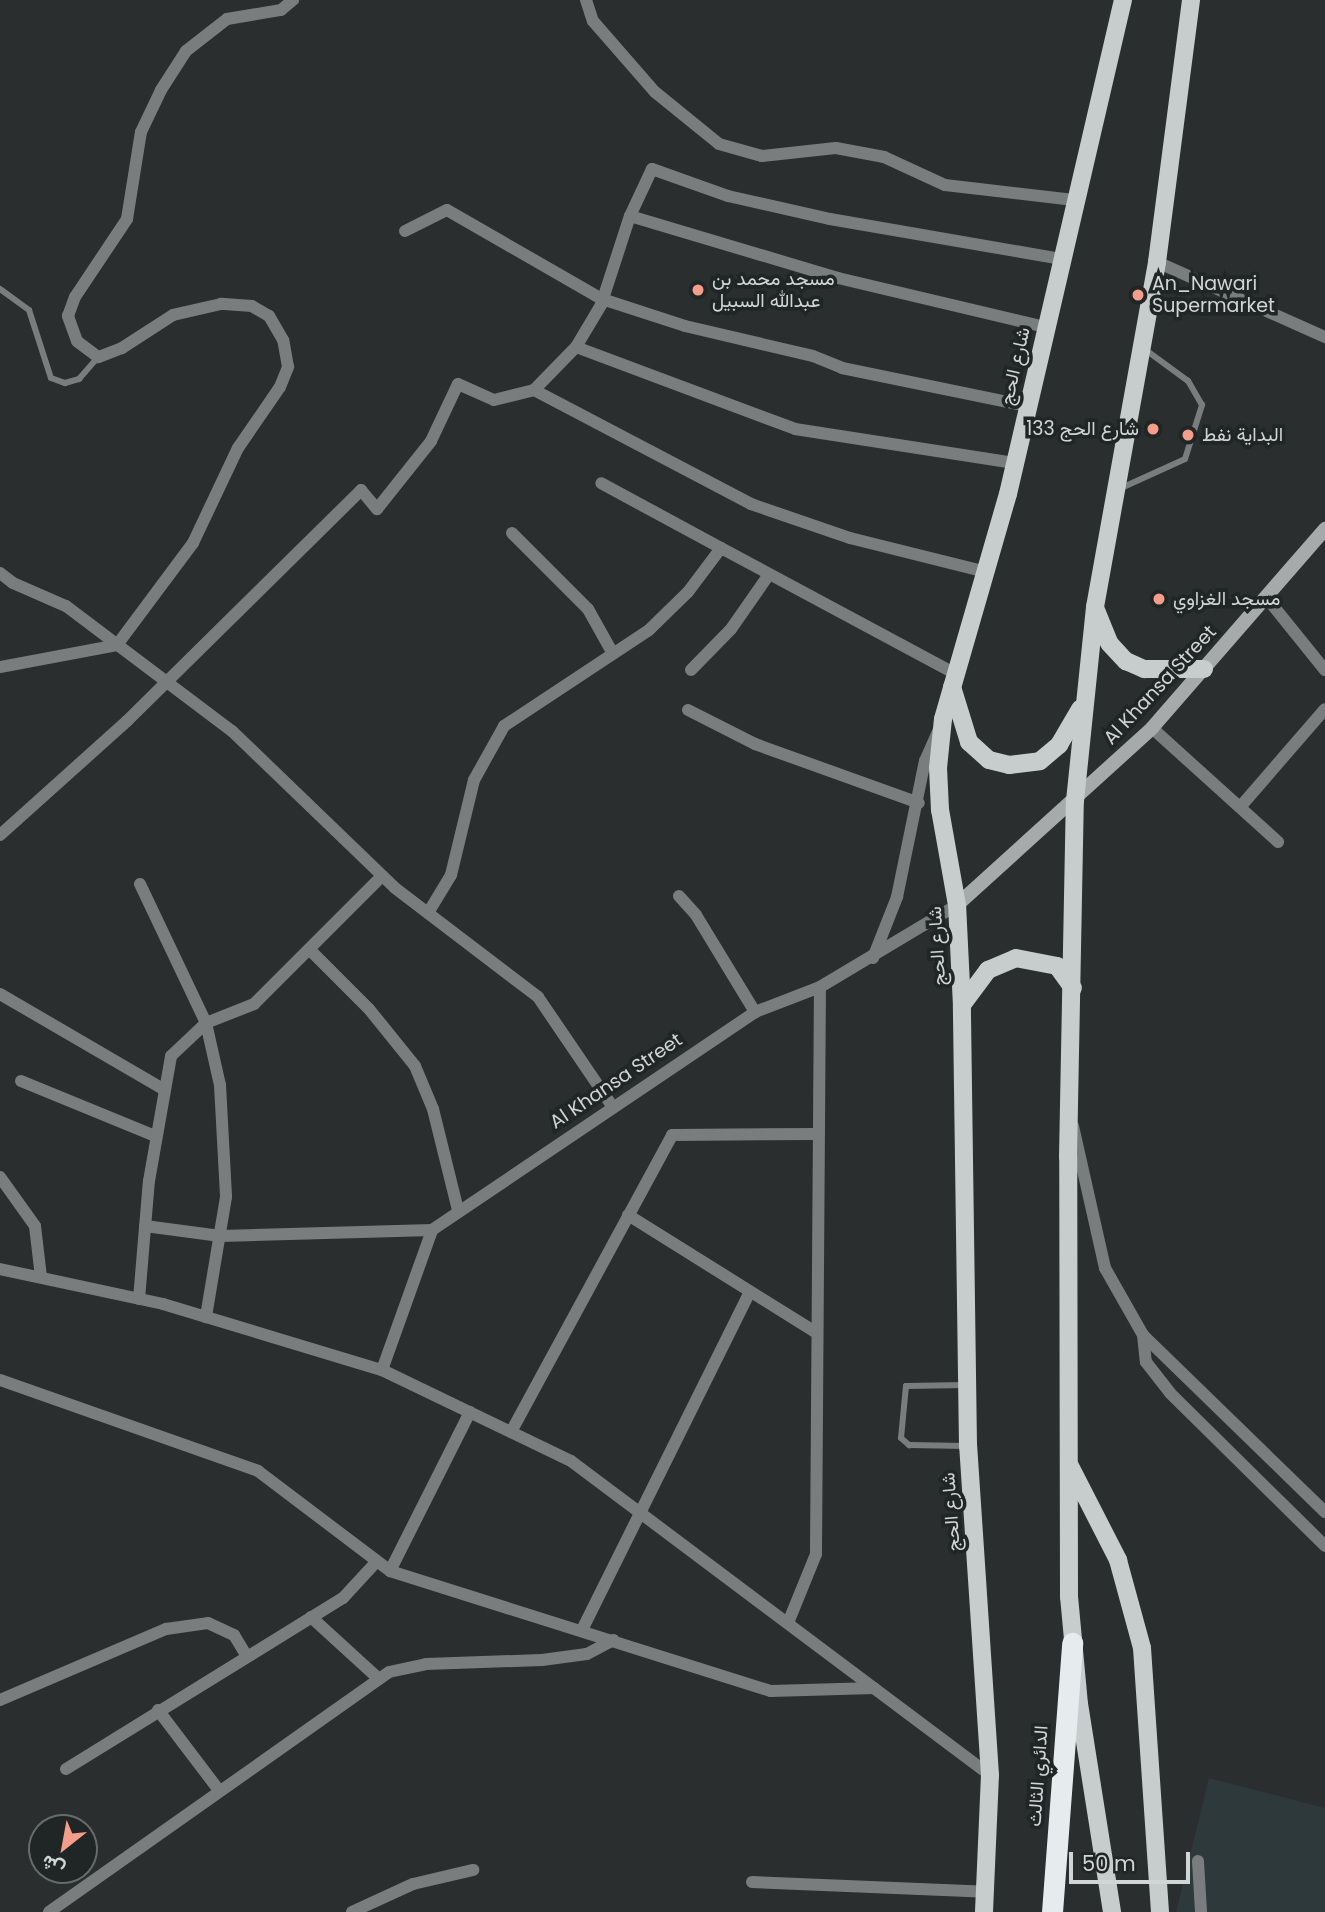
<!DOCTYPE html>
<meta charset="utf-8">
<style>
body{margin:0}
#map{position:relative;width:1325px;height:1912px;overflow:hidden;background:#2a2e2f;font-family:Poppins,Vazirmatn,sans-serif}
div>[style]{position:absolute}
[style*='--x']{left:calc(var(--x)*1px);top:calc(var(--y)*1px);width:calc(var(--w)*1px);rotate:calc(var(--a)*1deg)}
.built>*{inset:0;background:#2d393b}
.lane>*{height:6px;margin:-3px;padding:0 3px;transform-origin:3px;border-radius:3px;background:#7a7d7d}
.street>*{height:12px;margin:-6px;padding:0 6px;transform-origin:6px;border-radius:6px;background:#7a7d7d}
.secondary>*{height:14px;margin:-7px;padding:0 7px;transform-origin:7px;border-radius:7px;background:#a6aaaa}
.primary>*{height:18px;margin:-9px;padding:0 9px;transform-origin:9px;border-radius:9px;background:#c7cccd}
.highway>*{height:21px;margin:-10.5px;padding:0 10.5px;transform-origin:10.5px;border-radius:10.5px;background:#e6eced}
.dots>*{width:19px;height:19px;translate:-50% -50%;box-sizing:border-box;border:4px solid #202526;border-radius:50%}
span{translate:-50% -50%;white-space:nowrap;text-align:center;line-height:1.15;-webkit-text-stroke:7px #202526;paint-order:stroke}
.poi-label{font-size:19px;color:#d2d5d6}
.left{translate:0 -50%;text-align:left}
.right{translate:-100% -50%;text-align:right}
.street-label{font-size:19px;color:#d2d5d6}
.north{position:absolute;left:28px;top:1814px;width:70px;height:70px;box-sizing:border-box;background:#202526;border:2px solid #676b6c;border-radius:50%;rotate:211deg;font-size:19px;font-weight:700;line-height:28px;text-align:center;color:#d2d5d6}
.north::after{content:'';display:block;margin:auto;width:24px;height:32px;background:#f49d8b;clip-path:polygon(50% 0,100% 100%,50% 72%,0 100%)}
.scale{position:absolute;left:1069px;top:1852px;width:121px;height:32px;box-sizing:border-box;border:4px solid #d2d5d6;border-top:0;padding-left:9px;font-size:21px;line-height:24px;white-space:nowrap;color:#d2d5d6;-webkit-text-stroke:5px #202526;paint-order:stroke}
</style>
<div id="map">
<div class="built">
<div style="clip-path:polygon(1209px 1778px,1325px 1808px,1325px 1912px,1176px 1912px)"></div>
</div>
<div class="lane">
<div style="--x:0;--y:289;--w:36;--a:36"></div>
<div style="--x:29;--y:310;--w:71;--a:72.1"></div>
<div style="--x:51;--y:378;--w:15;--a:20"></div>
<div style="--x:65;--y:383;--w:15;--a:-16"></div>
<div style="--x:79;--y:379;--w:29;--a:-49"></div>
<div style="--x:1119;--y:489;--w:72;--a:-24.4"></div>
<div style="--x:1185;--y:459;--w:57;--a:-72.5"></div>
<div style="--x:1202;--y:405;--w:28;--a:-120"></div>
<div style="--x:1188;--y:381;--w:56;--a:-143.7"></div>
<div style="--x:965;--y:1385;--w:59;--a:179"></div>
<div style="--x:906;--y:1386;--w:52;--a:95.5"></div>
<div style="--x:901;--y:1438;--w:11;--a:41"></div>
<div style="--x:909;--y:1445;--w:57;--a:1"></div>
</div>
<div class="street">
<div style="--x:586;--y:0;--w:22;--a:72"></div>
<div style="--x:593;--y:21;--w:94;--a:48.9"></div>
<div style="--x:655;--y:92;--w:82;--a:39.1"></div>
<div style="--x:719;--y:144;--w:45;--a:15.6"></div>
<div style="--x:762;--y:156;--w:74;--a:-6.2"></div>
<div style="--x:836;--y:148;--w:49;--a:10.6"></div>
<div style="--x:884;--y:157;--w:67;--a:24.7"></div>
<div style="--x:945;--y:185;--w:130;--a:6.6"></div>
<div style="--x:630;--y:216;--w:217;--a:16.6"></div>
<div style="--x:838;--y:278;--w:214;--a:13.3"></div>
<div style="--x:405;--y:231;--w:47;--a:-26.6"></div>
<div style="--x:447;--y:210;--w:179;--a:29.9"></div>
<div style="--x:602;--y:299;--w:87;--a:18"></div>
<div style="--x:685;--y:326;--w:131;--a:13.2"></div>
<div style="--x:813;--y:356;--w:31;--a:22"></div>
<div style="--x:842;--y:368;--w:189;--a:11.6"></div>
<div style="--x:1157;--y:262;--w:184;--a:24.1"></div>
<div style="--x:576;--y:347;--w:234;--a:20.5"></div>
<div style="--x:795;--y:429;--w:222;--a:8.8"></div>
<div style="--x:534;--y:390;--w:245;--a:27.7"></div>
<div style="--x:751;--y:504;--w:105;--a:19"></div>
<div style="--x:850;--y:538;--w:140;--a:14"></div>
<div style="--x:512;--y:533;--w:107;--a:45"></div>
<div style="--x:588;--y:609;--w:49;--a:60.8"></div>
<div style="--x:721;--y:548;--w:267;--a:28.2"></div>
<div style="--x:0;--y:573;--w:16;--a:38"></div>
<div style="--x:13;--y:583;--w:58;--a:23.5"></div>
<div style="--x:66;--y:606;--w:208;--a:37"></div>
<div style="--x:232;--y:731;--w:226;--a:43.9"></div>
<div style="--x:395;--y:888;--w:180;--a:37.3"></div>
<div style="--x:538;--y:997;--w:132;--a:55.8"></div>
<div style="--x:1266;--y:597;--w:94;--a:51.1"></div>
<div style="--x:0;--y:667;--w:119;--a:-10.6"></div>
<div style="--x:117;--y:645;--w:127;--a:-53.3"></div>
<div style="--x:193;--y:543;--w:105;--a:-64.7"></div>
<div style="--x:238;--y:448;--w:74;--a:-55.5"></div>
<div style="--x:280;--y:387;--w:22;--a:-68"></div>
<div style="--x:288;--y:367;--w:27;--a:-100"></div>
<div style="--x:283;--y:340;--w:28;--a:-120"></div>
<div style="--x:269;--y:316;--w:20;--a:-150"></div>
<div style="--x:252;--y:306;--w:31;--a:-176"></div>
<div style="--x:221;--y:304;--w:49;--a:167.1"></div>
<div style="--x:173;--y:315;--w:61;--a:147.1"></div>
<div style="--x:122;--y:348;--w:26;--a:159"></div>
<div style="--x:98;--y:357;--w:26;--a:-143"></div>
<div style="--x:77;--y:341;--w:27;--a:-110"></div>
<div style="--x:68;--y:316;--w:20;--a:-70"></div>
<div style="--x:75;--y:297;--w:94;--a:-56.3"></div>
<div style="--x:127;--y:219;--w:88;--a:-80.9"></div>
<div style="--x:141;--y:132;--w:47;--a:-64.5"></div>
<div style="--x:161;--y:90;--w:46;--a:-57.3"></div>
<div style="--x:186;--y:51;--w:52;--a:-38"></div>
<div style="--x:227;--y:19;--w:55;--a:-9.5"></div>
<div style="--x:281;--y:10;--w:16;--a:-40"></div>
<div style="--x:691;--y:670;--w:57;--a:-45.7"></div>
<div style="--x:731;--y:629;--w:65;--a:-55.1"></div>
<div style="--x:688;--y:710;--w:75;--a:26.9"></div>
<div style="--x:755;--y:744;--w:174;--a:19.8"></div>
<div style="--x:1152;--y:728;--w:170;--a:42.1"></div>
<div style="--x:1241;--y:806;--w:128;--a:-49.1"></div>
<div style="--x:0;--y:835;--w:171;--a:-41.9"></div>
<div style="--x:127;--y:721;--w:329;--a:-44.6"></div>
<div style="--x:361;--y:490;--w:25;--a:50"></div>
<div style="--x:377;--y:509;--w:87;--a:-51.5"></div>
<div style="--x:431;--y:441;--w:63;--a:-64.7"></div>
<div style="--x:458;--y:384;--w:39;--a:24"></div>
<div style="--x:494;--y:400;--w:41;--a:-14"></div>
<div style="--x:534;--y:390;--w:60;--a:-45.7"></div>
<div style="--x:576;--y:347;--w:49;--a:-59.2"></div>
<div style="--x:601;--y:305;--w:94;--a:-72"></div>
<div style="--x:630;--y:216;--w:52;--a:-64.9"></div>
<div style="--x:652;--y:169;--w:81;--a:19.6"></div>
<div style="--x:728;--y:196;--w:105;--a:12.7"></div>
<div style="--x:830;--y:219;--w:234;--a:9.8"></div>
<div style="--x:140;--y:884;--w:154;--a:64.6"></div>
<div style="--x:206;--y:1023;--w:64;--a:77.3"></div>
<div style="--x:220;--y:1085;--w:112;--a:86.9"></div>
<div style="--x:226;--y:1197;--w:122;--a:99.5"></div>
<div style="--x:679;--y:896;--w:25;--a:48"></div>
<div style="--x:696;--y:915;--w:114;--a:58.7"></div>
<div style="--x:428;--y:913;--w:44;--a:-58.8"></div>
<div style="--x:451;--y:875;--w:98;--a:-76.4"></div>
<div style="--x:474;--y:780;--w:62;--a:-60.9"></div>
<div style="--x:504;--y:726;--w:174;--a:-33.5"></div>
<div style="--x:649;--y:630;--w:54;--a:-44.3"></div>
<div style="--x:688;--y:592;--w:55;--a:-53.1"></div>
<div style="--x:721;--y:548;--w:136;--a:-151.6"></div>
<div style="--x:310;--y:950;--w:83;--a:45"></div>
<div style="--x:369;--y:1009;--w:73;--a:51.1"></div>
<div style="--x:415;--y:1066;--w:47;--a:67.3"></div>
<div style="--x:433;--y:1109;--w:104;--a:76.1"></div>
<div style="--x:873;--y:958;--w:66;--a:-68.5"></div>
<div style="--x:897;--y:897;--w:139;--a:-78.4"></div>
<div style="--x:925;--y:761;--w:32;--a:-66"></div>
<div style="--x:0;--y:994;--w:189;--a:30.2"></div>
<div style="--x:21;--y:1081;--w:145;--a:22.3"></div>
<div style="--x:1073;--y:1126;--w:146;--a:77.3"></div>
<div style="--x:1105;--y:1268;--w:77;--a:60.4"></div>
<div style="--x:1143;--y:1335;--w:254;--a:44.2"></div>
<div style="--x:0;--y:1177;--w:60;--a:54.5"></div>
<div style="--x:35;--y:1226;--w:51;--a:83.3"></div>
<div style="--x:628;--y:1215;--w:223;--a:32"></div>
<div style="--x:145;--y:1226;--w:76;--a:7.6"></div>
<div style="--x:220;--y:1236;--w:212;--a:-1.6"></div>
<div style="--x:0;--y:1269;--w:167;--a:12.1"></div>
<div style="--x:163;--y:1304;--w:229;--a:16.8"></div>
<div style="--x:382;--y:1370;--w:210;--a:25.7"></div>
<div style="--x:571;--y:1461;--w:524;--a:36.85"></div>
<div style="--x:139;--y:1299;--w:118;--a:-85.2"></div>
<div style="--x:149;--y:1181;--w:127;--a:-80"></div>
<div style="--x:171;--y:1056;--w:48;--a:-43.3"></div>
<div style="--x:206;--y:1023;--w:52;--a:-21.6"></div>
<div style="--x:254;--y:1004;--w:181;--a:-45"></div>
<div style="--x:1143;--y:1335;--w:27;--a:84"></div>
<div style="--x:1146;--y:1362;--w:39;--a:52"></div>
<div style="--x:1170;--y:1393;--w:218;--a:44.6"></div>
<div style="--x:382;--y:1370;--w:149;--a:-70.3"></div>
<div style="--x:432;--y:1230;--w:390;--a:-34"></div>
<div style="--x:755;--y:1012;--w:70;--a:-21"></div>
<div style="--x:820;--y:987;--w:160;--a:-30.9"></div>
<div style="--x:0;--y:1380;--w:274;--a:19.4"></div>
<div style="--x:258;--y:1471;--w:166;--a:37.1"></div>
<div style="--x:390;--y:1571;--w:399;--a:17.5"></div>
<div style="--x:771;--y:1691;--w:103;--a:-1.7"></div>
<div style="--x:511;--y:1432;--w:338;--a:-61.5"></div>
<div style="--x:672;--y:1135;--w:147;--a:-0.4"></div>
<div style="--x:390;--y:1571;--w:178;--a:-63.3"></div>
<div style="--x:311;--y:1617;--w:92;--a:42.4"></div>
<div style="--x:788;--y:1623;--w:74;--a:-67.9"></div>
<div style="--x:816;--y:1554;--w:567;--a:-89.6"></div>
<div style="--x:582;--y:1630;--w:377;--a:-63.6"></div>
<div style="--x:0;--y:1700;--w:181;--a:-23.2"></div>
<div style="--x:166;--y:1629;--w:42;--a:-8.1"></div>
<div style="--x:208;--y:1623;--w:29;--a:25"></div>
<div style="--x:234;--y:1635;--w:23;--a:59"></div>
<div style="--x:158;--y:1710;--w:99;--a:52.8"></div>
<div style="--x:66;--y:1769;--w:326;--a:-31.7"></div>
<div style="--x:343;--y:1598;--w:50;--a:-47.4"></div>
<div style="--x:1198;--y:1861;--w:51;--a:86.6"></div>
<div style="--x:752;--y:1882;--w:234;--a:2.4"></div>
<div style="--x:49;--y:1912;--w:416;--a:-35.2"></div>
<div style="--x:389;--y:1672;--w:38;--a:-12"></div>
<div style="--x:426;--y:1664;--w:116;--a:-2"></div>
<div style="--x:542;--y:1660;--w:45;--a:-7.6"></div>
<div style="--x:587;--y:1654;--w:30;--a:-28"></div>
<div style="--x:352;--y:1912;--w:67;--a:-24.7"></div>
<div style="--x:413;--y:1884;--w:62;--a:-13.1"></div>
</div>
<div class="secondary">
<div style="--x:957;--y:905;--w:263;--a:-42.2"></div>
<div style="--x:1152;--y:728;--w:264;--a:-49"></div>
</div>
<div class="primary">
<div style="--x:1096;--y:610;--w:35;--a:68"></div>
<div style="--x:1109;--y:643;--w:25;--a:47"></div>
<div style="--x:1126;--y:661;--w:20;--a:24"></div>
<div style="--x:1144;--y:669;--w:60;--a:0"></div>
<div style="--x:952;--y:687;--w:58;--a:72.8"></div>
<div style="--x:969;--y:742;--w:27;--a:42"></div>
<div style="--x:989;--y:760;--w:21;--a:14"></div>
<div style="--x:1009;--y:765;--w:31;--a:-7"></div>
<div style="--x:1040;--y:761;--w:25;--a:-40"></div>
<div style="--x:1059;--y:745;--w:42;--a:-59.7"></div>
<div style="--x:962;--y:1005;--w:44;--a:-53.4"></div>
<div style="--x:988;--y:970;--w:30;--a:-23"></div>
<div style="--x:1016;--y:958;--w:42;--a:11"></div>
<div style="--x:1057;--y:966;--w:27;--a:54"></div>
<div style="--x:1070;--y:1466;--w:106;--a:62.9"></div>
<div style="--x:1118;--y:1560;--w:91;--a:74.7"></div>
<div style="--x:1142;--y:1648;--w:265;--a:86.1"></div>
<div style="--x:984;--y:1912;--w:137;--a:-87.5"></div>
<div style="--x:990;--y:1775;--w:330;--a:-93.8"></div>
<div style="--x:968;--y:1446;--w:440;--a:-90.8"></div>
<div style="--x:962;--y:1006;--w:101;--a:-92.8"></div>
<div style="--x:957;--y:905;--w:97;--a:-100.1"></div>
<div style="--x:940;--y:810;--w:42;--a:-92.7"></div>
<div style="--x:938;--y:768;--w:49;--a:-84.2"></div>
<div style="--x:943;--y:719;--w:234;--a:-73.9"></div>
<div style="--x:1008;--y:494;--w:507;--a:-76.9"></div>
<div style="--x:1112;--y:1912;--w:211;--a:-99"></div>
<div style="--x:1079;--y:1704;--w:107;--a:-95.3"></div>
<div style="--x:1069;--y:1597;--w:440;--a:-90.1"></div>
<div style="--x:1068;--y:1157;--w:356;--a:-88.9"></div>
<div style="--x:1075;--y:801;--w:195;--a:-84.1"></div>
<div style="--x:1095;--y:607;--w:351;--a:-79.8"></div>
<div style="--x:1157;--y:262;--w:264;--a:-82.6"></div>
</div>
<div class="highway">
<div style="--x:1052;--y:1912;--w:270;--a:-85.7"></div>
</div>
<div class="dots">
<div style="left:698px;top:290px;background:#f49d8b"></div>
<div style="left:1138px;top:295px;background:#f49d8b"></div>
<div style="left:1153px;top:429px;background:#f49d8b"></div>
<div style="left:1188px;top:435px;background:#f49d8b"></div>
<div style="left:1159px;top:599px;background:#f49d8b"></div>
</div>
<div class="poi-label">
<span class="left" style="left:712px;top:290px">مسجد محمد بن<br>عبدالله السبيل</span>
<span class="left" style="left:1152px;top:295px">An_Nawari<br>Supermarket</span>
<span class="right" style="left:1139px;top:429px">شارع الحج 133</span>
<span class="left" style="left:1202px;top:435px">البداية نفط</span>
<span class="left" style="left:1173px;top:599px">مسجد الغزاوي</span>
</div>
<div class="street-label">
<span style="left:1015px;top:366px;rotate:-77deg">شارع الحج</span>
<span style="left:1160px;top:685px;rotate:-47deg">Al Khansa Street</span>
<span style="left:937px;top:946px;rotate:-93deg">شارع الحج</span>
<span style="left:616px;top:1081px;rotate:-34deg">Al Khansa Street</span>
<span style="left:951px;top:1512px;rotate:-94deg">شارع الحج</span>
<span style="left:1038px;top:1776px;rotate:-86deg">الدائري الثالث</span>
</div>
<div class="north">ش</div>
<div class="scale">50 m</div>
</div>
